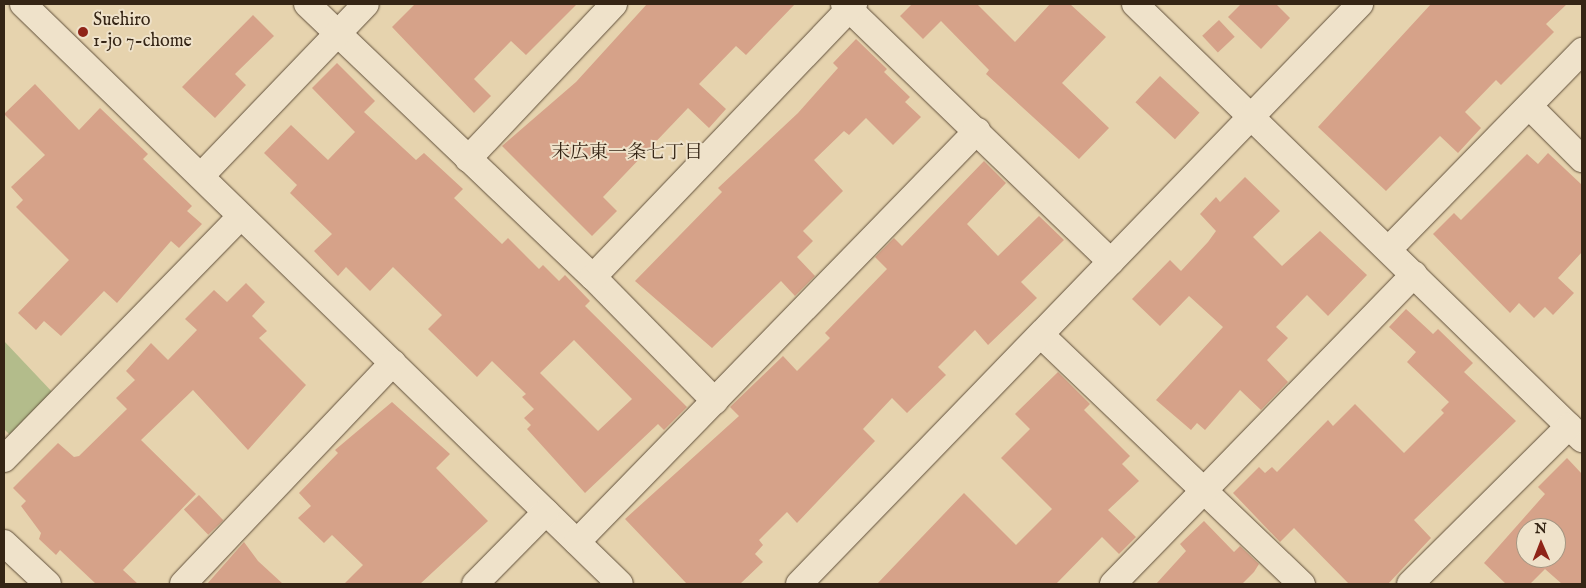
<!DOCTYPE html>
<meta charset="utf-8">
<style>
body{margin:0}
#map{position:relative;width:1586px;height:588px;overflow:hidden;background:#e6d3ae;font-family:"IM FELL English","Noto Serif JP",serif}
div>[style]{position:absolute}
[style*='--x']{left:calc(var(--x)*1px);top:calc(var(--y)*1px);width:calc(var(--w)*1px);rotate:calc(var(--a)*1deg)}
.green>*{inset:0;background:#b3bc8b}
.building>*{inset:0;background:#d6a289;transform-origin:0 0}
.roads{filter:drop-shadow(0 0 1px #61503b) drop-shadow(0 0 1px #61503b)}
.minor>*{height:26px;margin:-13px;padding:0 13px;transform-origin:13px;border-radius:13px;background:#efe2ca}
.dots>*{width:14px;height:14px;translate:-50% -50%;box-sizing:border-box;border:2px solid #efe2ca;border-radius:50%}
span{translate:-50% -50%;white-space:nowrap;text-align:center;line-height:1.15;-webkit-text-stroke:4px #efe2ca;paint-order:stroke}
.poi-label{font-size:18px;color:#352515}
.left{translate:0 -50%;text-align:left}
.neighbourhood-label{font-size:19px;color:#352515}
.frame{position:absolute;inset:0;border:5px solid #352515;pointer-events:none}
.north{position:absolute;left:1516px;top:518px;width:50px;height:50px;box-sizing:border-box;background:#efe2ca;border:1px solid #a59682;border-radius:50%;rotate:359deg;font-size:14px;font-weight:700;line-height:20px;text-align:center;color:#352515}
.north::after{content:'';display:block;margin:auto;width:18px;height:22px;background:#8f2418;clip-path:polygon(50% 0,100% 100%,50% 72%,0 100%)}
</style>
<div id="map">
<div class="green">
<div style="clip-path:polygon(4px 341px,55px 395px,11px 436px,4px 429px)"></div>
</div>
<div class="building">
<div style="clip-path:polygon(415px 4px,577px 4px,526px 55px,511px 41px,474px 79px,491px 96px,474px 113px,392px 27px)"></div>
<div style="clip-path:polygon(647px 4px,795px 4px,746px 55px,736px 46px,699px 84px,726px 109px,709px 128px,688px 108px,603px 197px,617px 211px,592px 236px,502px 146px,576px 82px)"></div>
<div style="clip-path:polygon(912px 4px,977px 4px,1015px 42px,1050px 4px,1070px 4px,1106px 37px,1062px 83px,1109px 128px,1079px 159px,986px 74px,989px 70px,941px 21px,923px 39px,900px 16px)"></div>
<div style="clip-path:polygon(1241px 4px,1276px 4px,1290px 18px,1261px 49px,1228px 17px)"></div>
<div style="clip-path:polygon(1431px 4px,1567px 4px,1546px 24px,1554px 32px,1501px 85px,1496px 80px,1465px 112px,1481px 128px,1458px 153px,1440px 136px,1386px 191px,1318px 127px)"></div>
<div style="clip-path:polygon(253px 15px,274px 36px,235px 74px,246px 85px,215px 118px,182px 87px)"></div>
<div style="left:1219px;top:20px;width:23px;height:23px;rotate:47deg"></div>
<div style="clip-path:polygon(856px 39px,887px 69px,884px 72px,910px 97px,905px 102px,921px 117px,893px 145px,866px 118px,849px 135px,844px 131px,814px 160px,843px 191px,803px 231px,813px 241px,797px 257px,815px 276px,795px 296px,781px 281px,712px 348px,635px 281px,722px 192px,718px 188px,798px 113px,838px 68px,833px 63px)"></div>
<div style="clip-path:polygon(evenodd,337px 63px,375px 101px,364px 112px,416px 160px,424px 153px,463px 189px,454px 198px,502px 244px,508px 238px,539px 269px,543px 265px,559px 281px,565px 275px,590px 301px,585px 306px,687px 407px,664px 430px,658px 424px,585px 493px,527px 429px,531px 425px,524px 418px,534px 409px,522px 397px,526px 394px,492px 361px,477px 377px,428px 329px,442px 315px,393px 267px,370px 291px,346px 267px,338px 276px,314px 251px,332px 234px,290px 193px,297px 185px,264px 153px,291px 125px,328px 160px,355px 132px,312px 88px,337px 63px,574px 340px,632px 399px,598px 431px,540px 373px,574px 340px)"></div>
<div style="left:1160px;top:76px;width:54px;height:36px;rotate:43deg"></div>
<div style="clip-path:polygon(35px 84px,79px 130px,100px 108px,148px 154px,143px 159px,192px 206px,187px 211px,202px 224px,179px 248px,171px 241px,117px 303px,104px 291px,61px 336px,44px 321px,36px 330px,18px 313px,69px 260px,16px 207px,23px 200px,11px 187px,45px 155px,4px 114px)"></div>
<div style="clip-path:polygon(1548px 153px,1582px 185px,1582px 252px,1558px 278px,1574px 293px,1553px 315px,1545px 307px,1534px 318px,1519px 303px,1510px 313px,1433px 234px,1454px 213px,1461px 220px,1527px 154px,1538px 164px)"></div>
<div style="clip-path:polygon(984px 161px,1006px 183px,967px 224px,998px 256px,1039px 216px,1064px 240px,1021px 282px,1037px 298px,988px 345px,975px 330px,938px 367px,946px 375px,907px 413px,892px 398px,863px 429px,875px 441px,797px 523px,787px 512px,759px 540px,763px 545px,755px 554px,763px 562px,740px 584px,687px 584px,625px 519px,739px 416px,730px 407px,783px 356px,797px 371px,830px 338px,825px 333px,887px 269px,875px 257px,894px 238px,902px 246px)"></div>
<div style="clip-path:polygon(1245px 177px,1280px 211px,1253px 237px,1282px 266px,1320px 231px,1367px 275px,1328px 316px,1307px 295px,1276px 327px,1288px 338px,1267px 360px,1288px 382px,1261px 410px,1240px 390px,1205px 430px,1197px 423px,1191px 430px,1156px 400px,1223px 327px,1189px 296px,1160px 326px,1132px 299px,1170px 260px,1181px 271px,1208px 242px,1216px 231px,1200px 214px,1216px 197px,1220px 202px)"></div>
<div style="clip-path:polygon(246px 283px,265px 302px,252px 316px,267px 331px,259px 338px,306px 385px,248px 450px,193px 390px,141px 440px,196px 494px,123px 570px,138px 584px,96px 584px,60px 550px,56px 555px,39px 539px,41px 533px,21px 506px,26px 501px,13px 488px,58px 443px,74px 457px,79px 456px,127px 409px,116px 398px,135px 380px,126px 371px,151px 343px,168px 360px,197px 330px,185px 319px,214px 290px,227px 302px)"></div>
<div style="clip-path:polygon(1406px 309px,1433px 334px,1438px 329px,1473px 363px,1464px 372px,1516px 421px,1414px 520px,1431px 538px,1388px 584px,1349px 584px,1294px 528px,1280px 542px,1233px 493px,1259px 467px,1265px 473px,1272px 467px,1277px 472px,1328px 420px,1333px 426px,1355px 404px,1404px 453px,1444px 413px,1441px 410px,1449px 402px,1407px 362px,1416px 352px,1389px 327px)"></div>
<div style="clip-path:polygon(1058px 372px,1090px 404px,1084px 410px,1130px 456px,1122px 464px,1139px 481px,1108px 510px,1136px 537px,1119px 554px,1102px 537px,1056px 584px,877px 584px,964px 493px,1016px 545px,1052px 509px,1001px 458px,1030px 429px,1015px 414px)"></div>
<div style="clip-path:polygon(392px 402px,450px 454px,436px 468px,488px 521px,420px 584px,344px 584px,363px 565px,332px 535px,324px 543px,298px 518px,311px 506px,299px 493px,338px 453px,335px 450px)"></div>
<div style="clip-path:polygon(evenodd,1567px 458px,1582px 474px,1582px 584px,1562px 584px,1545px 569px,1530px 584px,1506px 584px,1484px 563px,1545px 494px,1538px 487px,1567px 458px,1526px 528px,1556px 528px,1556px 558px,1526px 558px,1526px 528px)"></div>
<div style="left:199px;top:495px;width:35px;height:21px;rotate:46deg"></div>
<div style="clip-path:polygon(1204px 521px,1234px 552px,1240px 546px,1259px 564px,1254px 572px,1242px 584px,1156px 584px,1186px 551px,1180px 544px)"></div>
<div style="clip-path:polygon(244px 542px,258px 561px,283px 584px,207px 584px)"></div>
</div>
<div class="roads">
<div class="minor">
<div style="--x:23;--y:4;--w:832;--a:44.17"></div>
<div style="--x:307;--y:4;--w:395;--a:43.7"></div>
<div style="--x:593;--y:277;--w:174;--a:45.5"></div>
<div style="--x:844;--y:4;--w:371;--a:44"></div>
<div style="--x:1135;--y:4;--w:624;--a:44.22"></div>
<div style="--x:1530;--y:107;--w:74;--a:45"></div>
<div style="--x:468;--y:159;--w:213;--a:-46.7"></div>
<div style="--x:201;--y:176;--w:238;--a:-46.2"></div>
<div style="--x:1389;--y:249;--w:277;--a:-45.7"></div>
<div style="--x:593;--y:277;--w:378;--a:-46.3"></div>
<div style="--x:1041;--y:335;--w:361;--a:43.7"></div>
<div style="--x:4;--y:459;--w:339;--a:-45.7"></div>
<div style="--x:577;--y:542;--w:574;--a:-45.78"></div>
<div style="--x:4;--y:543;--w:60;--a:43"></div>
<div style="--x:183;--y:584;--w:305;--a:-46.5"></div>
<div style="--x:475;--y:584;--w:101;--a:-45.4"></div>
<div style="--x:799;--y:584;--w:807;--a:-45.95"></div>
<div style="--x:1113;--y:584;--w:432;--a:-45.8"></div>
<div style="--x:1410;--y:584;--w:224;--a:-44.8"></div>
</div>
</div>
<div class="dots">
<div style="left:83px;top:32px;background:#8f2418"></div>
</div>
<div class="poi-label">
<span class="left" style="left:93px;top:32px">Suehiro<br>1-jo 7-chome</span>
</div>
<div class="neighbourhood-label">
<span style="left:627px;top:154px">末広東一条七丁目</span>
</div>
<div class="frame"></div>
<div class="north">N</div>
</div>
